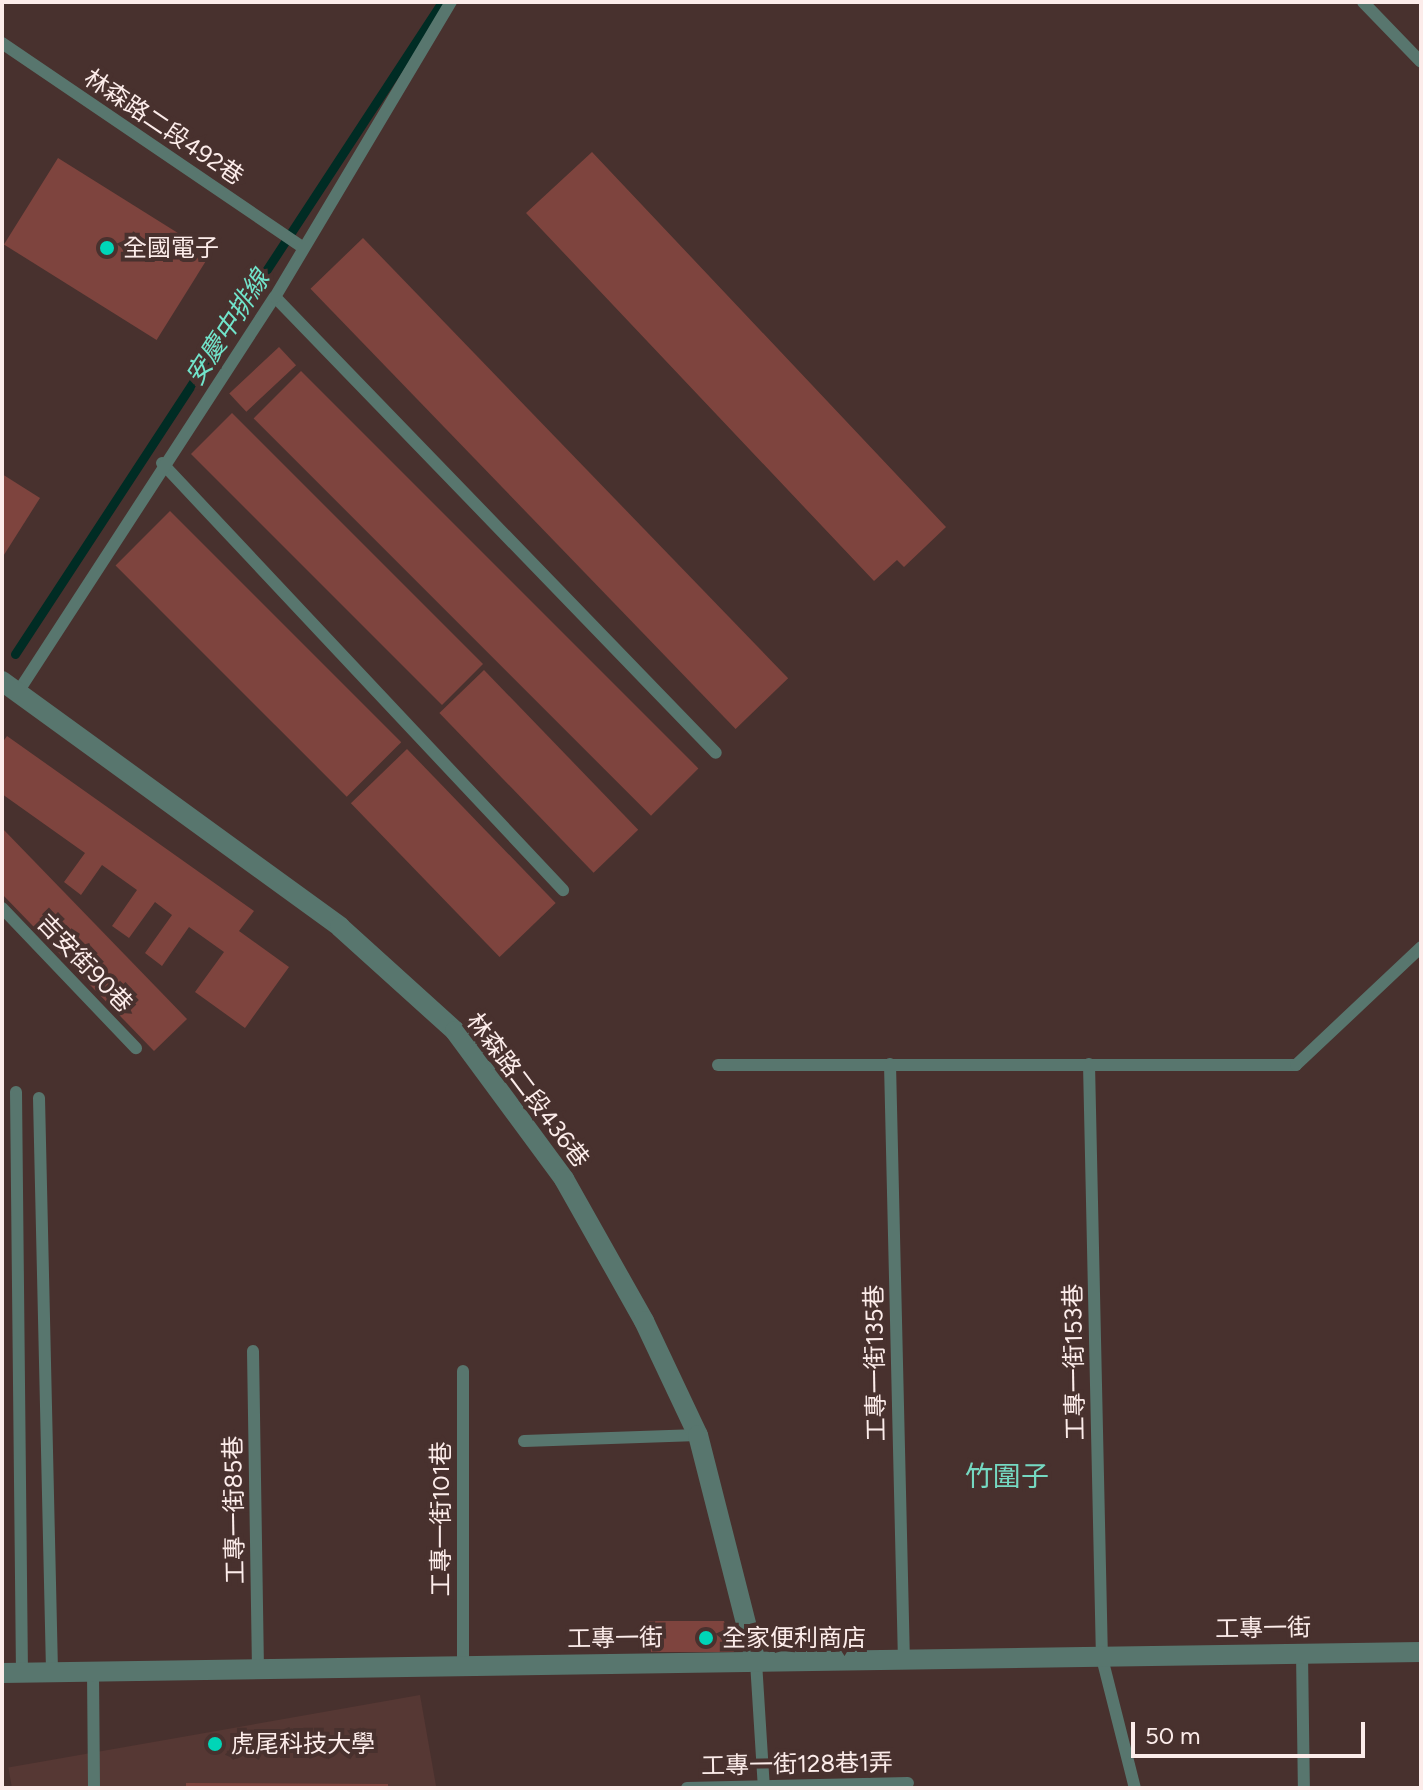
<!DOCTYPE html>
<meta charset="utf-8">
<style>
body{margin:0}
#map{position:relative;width:1423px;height:1790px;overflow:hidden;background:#48312e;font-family:Figtree,"Noto Sans TC",sans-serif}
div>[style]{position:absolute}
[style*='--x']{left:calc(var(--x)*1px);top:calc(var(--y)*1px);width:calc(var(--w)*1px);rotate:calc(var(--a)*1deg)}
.built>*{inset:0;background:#563834;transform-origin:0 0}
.stream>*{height:9px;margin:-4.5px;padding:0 4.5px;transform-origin:4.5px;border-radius:4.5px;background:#002c24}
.building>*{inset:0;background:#7e443e;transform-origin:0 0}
.service>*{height:12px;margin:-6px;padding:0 6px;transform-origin:6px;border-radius:6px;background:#58766e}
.minor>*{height:20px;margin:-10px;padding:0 10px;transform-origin:10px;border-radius:10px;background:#58766e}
.tertiary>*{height:20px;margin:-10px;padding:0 10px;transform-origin:10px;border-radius:10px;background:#58766e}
.dots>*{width:22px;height:22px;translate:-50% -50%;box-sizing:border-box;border:4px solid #48312e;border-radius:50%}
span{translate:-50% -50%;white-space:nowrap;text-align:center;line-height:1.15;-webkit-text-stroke:8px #48312e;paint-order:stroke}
.street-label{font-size:24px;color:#fcecea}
.poi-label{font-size:24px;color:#fcecea}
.left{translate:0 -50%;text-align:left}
.water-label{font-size:26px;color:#71e3ca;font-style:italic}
.quarter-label{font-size:28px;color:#75d9c2}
.frame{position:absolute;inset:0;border:4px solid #fcecea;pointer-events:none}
.scale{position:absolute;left:1131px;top:1722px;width:234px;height:36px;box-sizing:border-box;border:4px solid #fcecea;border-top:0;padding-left:10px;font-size:24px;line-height:28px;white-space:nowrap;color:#fcecea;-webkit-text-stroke:6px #48312e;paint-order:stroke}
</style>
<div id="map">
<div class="built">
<div style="left:420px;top:1695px;width:94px;height:418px;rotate:80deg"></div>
</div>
<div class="stream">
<div style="--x:15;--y:654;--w:779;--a:-56.78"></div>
</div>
<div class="building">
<div style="clip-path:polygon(592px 152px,946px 527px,904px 567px,897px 560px,874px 581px,526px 213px)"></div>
<div style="left:58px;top:158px;width:180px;height:102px;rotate:32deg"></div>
<div style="left:363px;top:238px;width:612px;height:73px;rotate:46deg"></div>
<div style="left:279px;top:347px;width:25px;height:68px;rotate:47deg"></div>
<div style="left:301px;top:371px;width:562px;height:67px;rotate:45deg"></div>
<div style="left:232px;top:413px;width:355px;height:58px;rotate:45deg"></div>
<div style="clip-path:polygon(2px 474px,40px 498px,2px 558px)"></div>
<div style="left:170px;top:511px;width:327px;height:77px;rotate:45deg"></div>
<div style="left:484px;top:670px;width:222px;height:62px;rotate:46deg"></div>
<div style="clip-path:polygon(7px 736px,254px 911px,239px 931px,289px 967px,245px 1028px,195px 992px,224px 952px,189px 927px,162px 966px,145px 953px,172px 915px,155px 902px,129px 938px,112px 926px,137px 890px,102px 865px,81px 895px,64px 882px,85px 853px,2px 794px,2px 743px)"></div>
<div style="left:407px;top:749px;width:214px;height:78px;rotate:46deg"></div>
<div style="clip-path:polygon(2px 828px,187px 1019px,154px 1051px,2px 894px)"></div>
<div style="clip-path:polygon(648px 1621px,724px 1621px,734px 1652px,651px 1652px)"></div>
<div style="clip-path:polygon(186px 1783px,388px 1784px,388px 1788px,186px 1788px)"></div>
</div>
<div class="service">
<div style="--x:1363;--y:2;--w:83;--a:46"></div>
<div style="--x:2;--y:43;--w:363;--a:34.2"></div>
<div style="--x:275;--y:297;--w:634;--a:45.96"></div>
<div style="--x:162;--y:463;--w:586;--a:46.8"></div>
<div style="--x:18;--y:692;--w:471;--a:-57"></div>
<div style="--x:275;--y:297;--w:344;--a:-59.2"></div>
<div style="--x:2;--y:908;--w:194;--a:46.3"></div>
<div style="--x:890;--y:1064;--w:597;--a:88.66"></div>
<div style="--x:1089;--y:1064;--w:594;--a:88.75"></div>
<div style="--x:1102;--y:1658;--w:134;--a:75.8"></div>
<div style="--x:718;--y:1065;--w:578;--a:0"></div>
<div style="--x:1296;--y:1065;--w:172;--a:-43.3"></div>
<div style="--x:16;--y:1092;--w:581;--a:89.41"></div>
<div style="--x:39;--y:1098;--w:574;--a:88.7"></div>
<div style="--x:253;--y:1351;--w:318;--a:89.1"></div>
<div style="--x:524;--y:1441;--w:174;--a:-2"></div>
<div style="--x:1302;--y:1653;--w:135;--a:89.2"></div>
<div style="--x:756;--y:1662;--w:126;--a:86.4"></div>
<div style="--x:463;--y:1666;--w:295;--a:-90"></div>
<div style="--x:93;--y:1672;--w:116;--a:89.5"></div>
<div style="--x:687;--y:1788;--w:221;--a:-1.3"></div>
</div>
<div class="minor">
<div style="--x:2;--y:681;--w:418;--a:36"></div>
<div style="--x:340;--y:927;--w:155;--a:42.1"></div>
<div style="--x:455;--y:1031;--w:184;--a:53.6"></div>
<div style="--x:564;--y:1179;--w:163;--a:60.6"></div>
<div style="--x:644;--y:1321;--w:126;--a:64.7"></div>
<div style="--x:698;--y:1435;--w:234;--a:75.7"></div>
</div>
<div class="tertiary">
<div style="--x:2;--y:1673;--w:1419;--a:-0.85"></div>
</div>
<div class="dots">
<div style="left:107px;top:248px;background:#00d5b7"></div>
<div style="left:706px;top:1638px;background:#00d5b7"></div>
<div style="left:215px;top:1744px;background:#00d5b7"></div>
</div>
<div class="street-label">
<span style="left:164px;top:127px;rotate:34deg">林森路二段492巷</span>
<span style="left:85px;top:963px;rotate:46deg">吉安街90巷</span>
<span style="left:528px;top:1090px;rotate:53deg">林森路二段436巷</span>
<span style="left:1074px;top:1362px;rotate:-91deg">工專一街153巷</span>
<span style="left:875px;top:1363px;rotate:-91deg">工專一街135巷</span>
<span style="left:234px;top:1510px;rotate:-91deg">工專一街85巷</span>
<span style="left:441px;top:1519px;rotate:-90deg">工專一街101巷</span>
<span style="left:1263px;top:1628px;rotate:-1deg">工專一街</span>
<span style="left:615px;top:1638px;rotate:-1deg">工專一街</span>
<span style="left:797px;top:1764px;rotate:-1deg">工專一街128巷1弄</span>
</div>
<div class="poi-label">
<span class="left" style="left:123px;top:248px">全國電子</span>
<span class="left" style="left:722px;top:1638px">全家便利商店</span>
<span class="left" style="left:231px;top:1744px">虎尾科技大學</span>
</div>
<div class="water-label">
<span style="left:228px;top:328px;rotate:-57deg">安慶中排線</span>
</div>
<div class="quarter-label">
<span style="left:1007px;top:1476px">竹圍子</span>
</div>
<div class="frame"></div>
<div class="scale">50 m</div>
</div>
